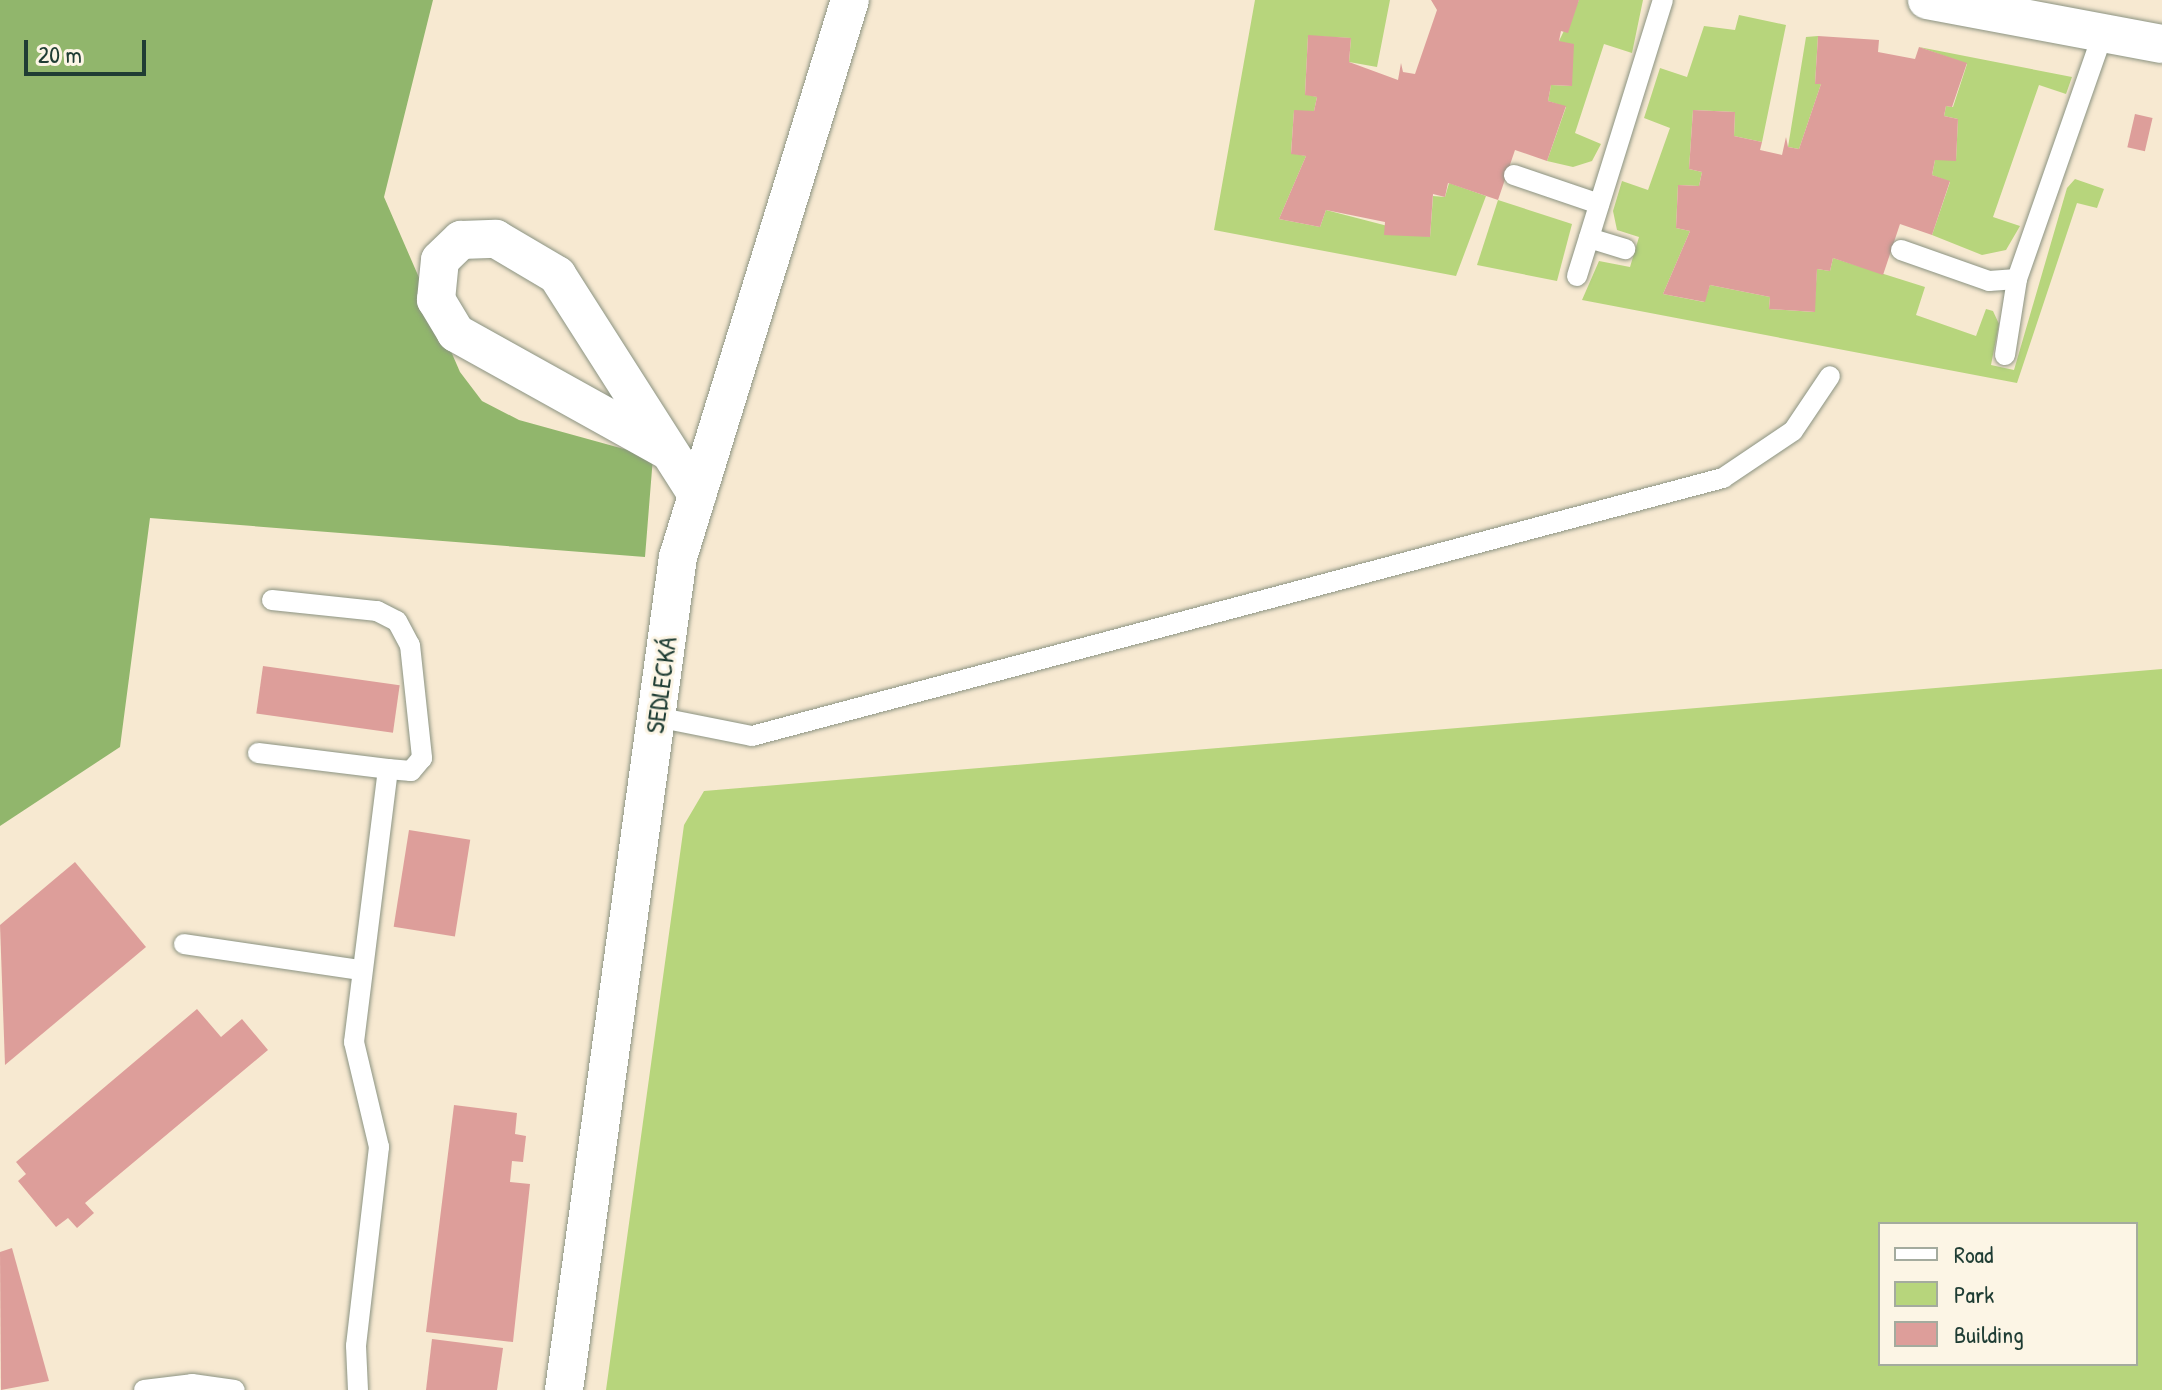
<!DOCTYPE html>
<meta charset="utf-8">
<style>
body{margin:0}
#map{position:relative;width:2162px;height:1390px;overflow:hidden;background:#f7e9d1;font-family:"Patrick Hand",sans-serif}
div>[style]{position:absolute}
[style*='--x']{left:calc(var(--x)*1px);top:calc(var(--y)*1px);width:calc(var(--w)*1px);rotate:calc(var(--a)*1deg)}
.green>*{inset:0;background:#b7d57c}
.forest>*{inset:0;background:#91b66c}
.building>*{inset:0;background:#dd9e9a;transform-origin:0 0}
.roads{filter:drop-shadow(0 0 2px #8b9382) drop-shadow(0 0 2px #8b9382)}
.service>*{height:20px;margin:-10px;padding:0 10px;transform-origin:10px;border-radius:10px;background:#fff}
.minor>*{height:38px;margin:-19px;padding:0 19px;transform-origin:19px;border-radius:19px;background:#fff}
span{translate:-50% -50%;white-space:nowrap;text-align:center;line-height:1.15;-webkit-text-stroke:6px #fcf5e5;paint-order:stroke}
.street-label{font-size:26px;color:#1f3d34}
.legend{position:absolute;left:1878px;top:1222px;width:260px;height:144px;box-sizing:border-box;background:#fcf5e5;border:2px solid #a4ab9e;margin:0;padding:10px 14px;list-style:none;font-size:24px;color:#1f3d34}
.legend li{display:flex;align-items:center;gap:16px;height:40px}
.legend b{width:40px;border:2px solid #a4ab9e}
.scale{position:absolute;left:24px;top:40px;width:122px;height:36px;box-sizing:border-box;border:4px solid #1f3d34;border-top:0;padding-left:10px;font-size:24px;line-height:28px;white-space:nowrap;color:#1f3d34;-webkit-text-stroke:6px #fcf5e5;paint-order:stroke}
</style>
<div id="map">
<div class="green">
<div style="clip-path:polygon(1255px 0,1390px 0,1377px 67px,1349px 62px,1351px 38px,1308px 36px,1305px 94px,1317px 97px,1314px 111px,1294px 111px,1291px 153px,1306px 156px,1279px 219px,1320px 227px,1326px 210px,1430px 237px,1433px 196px,1445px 197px,1449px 183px,1486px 196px,1456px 276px,1214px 230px)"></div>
<div style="clip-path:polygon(1579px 0,1643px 0,1632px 53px,1604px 44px,1575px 133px,1601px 144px,1592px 161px,1573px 167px,1547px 161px,1566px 107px,1548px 101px,1551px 85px,1572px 86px,1559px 41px)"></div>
<div style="clip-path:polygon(1739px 15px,1786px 25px,1762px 142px,1734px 136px,1735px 112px,1693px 110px,1689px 169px,1702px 172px,1699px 186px,1678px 185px,1676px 228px,1690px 231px,1663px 294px,1704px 302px,1710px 285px,1770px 297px,1769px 309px,1814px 312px,1817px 269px,1830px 271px,1833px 258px,1925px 287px,1916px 315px,1976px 336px,1986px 309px,1993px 311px,1999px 324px,1991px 365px,2014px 370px,2067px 188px,2075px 179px,2104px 189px,2097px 208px,2077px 203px,2017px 383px,1582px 300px,1599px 261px,1630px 267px,1639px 237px,1617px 230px,1613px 211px,1622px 181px,1648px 190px,1670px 128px,1644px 118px,1660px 68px,1687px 77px,1704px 26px,1735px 30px)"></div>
<div style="clip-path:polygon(1818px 36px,1815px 84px,1821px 84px,1799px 149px,1788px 147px,1806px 37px)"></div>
<div style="clip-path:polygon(1919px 47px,2072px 77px,2066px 94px,2039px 85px,1993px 217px,2020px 226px,2006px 250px,1982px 255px,1932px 235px,1950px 182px,1932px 175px,1935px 160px,1956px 160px,1958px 119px,1944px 116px,1946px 106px,1953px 107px,1967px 64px)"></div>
<div style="clip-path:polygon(1498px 200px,1572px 224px,1557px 281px,1477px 265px)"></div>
<div style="clip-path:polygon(evenodd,2162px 669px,2162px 1390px,606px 1390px,684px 825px,704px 791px,2162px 669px,1880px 1224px,2136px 1224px,2136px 1364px,1880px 1364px,1880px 1224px)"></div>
</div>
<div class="forest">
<div style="clip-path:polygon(0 0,433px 0,384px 197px,460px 372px,482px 401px,519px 420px,653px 457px,645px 557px,150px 518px,120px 747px,0 826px)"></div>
</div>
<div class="building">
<div style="clip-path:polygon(1431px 0,1579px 0,1568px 33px,1561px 31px,1559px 41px,1574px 44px,1572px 86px,1551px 85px,1548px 101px,1566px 106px,1547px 161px,1515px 150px,1498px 200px,1448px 183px,1445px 197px,1433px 194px,1430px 237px,1384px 235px,1385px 222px,1326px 210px,1320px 227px,1279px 219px,1306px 156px,1291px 154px,1294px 110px,1314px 111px,1317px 97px,1305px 95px,1308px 35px,1351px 38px,1349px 62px,1398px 80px,1401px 63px,1403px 72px,1415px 74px,1437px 10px)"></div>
<div style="clip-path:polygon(1818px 36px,1879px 40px,1878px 52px,1915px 59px,1919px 47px,1967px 63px,1952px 107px,1946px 106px,1944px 116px,1958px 119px,1956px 161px,1935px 160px,1932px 175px,1950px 181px,1932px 235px,1900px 224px,1883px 275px,1833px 258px,1830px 271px,1817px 269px,1815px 312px,1769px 309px,1770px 297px,1710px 285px,1705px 302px,1663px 294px,1690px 231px,1676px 228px,1678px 185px,1699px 186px,1702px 172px,1689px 169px,1693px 110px,1735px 112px,1734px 136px,1762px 142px,1760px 150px,1782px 155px,1786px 137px,1788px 147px,1799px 149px,1821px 84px,1815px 84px)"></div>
<div style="left:2135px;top:114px;width:18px;height:34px;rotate:13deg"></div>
<div style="left:263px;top:666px;width:138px;height:48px;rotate:8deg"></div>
<div style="left:409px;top:830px;width:62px;height:98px;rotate:9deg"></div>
<div style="clip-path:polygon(75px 862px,146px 947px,5px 1065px,0 925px)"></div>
<div style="clip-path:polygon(197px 1009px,221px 1037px,242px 1019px,268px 1050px,85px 1203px,94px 1213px,77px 1228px,68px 1218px,56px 1227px,18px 1181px,26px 1174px,16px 1162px)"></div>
<div style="clip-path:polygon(454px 1105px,517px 1113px,515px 1134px,526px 1136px,523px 1162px,512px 1161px,510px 1182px,530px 1184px,513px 1342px,426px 1332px)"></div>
<div style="clip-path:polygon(12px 1248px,49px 1381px,1px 1390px,0 1252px)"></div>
<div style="clip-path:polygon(432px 1339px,503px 1348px,497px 1390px,426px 1390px)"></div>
</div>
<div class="roads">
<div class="service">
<div style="--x:1514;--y:175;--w:90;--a:18.8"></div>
<div style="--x:1589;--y:238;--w:38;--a:17"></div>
<div style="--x:1901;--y:250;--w:93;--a:19.4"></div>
<div style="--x:1989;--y:281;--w:28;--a:-4"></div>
<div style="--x:2017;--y:279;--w:261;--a:-70.7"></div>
<div style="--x:1577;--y:276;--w:289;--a:-72.7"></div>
<div style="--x:2005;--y:355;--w:77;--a:-81"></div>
<div style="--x:272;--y:600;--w:106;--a:6"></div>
<div style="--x:377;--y:611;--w:22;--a:27"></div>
<div style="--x:397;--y:621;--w:27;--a:62"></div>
<div style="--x:410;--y:645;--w:114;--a:83.9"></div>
<div style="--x:422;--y:758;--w:17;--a:130"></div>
<div style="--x:411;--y:771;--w:23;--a:-175"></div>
<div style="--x:656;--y:717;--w:98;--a:11.2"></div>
<div style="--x:752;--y:736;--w:1005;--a:-14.88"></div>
<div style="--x:1723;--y:478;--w:84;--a:-33.9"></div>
<div style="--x:1793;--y:431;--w:66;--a:-56.1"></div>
<div style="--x:258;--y:753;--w:131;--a:7"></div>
<div style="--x:388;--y:769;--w:275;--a:97.1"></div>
<div style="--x:354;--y:1042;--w:108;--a:76.6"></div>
<div style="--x:379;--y:1147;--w:200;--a:96.6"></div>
<div style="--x:356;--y:1346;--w:44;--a:87.4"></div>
<div style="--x:184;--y:944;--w:179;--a:8.4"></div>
<div style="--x:144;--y:1390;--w:48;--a:-7.1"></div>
<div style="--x:192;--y:1384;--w:43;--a:7.9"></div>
</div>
<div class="minor">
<div style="--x:1927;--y:0;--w:239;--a:10.6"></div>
<div style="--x:668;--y:451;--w:243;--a:-150.9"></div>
<div style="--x:456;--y:333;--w:39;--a:-121"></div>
<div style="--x:436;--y:300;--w:40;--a:-84.3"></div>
<div style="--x:440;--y:260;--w:29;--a:-44"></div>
<div style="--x:461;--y:240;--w:35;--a:-2"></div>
<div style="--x:496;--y:239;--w:71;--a:30.5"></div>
<div style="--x:557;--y:275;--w:261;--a:57.5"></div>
<div style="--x:564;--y:1390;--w:841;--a:-82.21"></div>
<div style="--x:678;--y:557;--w:583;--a:-72.84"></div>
</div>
</div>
<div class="street-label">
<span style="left:661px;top:685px;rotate:-82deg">SEDLECKÁ</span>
</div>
<ul class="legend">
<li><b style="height:10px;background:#fff"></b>Road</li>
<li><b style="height:22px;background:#b7d57c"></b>Park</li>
<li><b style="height:22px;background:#dd9e9a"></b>Building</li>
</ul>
<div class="scale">20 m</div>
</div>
